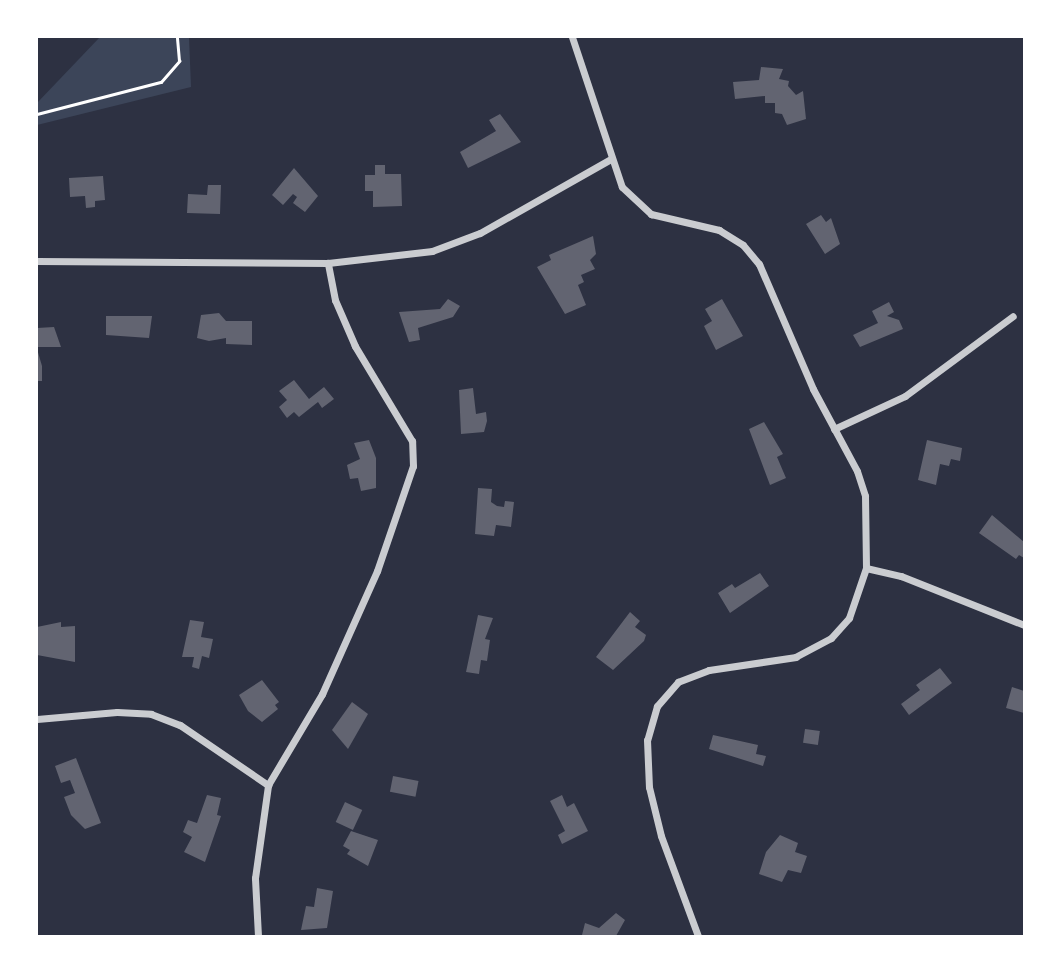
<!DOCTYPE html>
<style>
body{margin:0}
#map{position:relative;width:1061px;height:973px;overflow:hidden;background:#2d3142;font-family:Barlow,sans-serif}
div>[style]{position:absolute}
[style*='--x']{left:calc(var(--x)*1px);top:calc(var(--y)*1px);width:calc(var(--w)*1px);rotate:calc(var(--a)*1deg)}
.green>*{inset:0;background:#3c4559}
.building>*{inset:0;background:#626471;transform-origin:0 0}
.path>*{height:2.5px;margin:-1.25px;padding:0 1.25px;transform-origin:1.25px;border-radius:1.25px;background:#fff}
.minor>*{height:7px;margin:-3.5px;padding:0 3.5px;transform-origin:3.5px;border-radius:3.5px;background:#caccd0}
span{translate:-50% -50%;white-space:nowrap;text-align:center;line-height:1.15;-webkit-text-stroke:6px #fff;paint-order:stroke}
.frame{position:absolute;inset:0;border:38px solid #fff;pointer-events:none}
</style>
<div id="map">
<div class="green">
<div style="clip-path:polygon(100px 37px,189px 37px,191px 87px,37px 125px,37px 103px)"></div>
</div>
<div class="building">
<div style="clip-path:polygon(761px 67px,783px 69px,779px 79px,789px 81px,788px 86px,796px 95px,803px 91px,806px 119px,787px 125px,782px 114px,775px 113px,775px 103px,765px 103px,765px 96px,735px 99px,733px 82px,759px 80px)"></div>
<div style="clip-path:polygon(500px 114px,521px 142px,468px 168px,460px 152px,496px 131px,489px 120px)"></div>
<div style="clip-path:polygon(375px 165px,385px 165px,385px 174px,401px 174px,402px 206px,373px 207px,373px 191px,365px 191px,365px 175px,375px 175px)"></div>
<div style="clip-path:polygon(294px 168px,318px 196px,305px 212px,293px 203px,297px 197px,293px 194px,283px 205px,272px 195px)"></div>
<div style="clip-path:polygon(103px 176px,105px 200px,95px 201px,95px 207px,86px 208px,85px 196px,70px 197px,69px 178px)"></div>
<div style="clip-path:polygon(208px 185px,221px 185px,220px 214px,187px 213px,188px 194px,207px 195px)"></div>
<div style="clip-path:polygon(821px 215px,826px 222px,831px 218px,840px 244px,825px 254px,806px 224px)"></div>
<div style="clip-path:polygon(593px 236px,596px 254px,590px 260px,595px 269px,581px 275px,584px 282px,578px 285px,586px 305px,565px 314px,537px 267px,551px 260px,549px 255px)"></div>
<div style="clip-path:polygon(448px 299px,460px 306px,453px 317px,418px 328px,420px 340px,409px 342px,399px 312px,440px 309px)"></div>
<div style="clip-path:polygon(722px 299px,743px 336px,716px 350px,704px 326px,712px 321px,705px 309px)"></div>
<div style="clip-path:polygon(889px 302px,894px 312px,887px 316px,899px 320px,903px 329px,860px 347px,853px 335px,878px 323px,872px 311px)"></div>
<div style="clip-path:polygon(219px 313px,226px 321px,252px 321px,252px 345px,226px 344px,226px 338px,209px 341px,197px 338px,201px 315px)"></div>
<div style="clip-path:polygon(106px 316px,152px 316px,149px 338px,106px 335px)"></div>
<div style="clip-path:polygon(54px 327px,61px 347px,37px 347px,37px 328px)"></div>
<div style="clip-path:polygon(37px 349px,42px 366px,42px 381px,37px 381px)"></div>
<div style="clip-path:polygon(294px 380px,309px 399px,324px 387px,334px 399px,322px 408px,318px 402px,299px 417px,294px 412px,287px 418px,279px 407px,287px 400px,279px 391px)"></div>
<div style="clip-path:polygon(473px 388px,476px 414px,486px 412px,487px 421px,484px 432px,461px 434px,459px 390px)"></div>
<div style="clip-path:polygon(764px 422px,783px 454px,777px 457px,786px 478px,770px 485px,749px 429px)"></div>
<div style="clip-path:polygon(369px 440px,376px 458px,376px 488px,361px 491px,358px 478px,350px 479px,347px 465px,360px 459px,354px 443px)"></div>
<div style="clip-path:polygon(927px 440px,962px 448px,960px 461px,951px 459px,949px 466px,940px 464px,936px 485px,918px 480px)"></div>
<div style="clip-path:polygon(478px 488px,492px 489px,491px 502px,497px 506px,504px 507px,505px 501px,514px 502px,511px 527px,496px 525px,494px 536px,475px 534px)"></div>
<div style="clip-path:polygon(992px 515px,1024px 542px,1024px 558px,1019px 555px,1016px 559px,979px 533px)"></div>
<div style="clip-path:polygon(760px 573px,769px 586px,730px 613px,718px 593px,732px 584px,735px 588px)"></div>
<div style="clip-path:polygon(630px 612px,640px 621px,635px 627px,646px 635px,644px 641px,613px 670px,596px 657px)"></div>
<div style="clip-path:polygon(478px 615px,493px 618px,485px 639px,490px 640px,487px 661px,481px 660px,479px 674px,466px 672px)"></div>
<div style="clip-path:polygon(190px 620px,204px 622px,201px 637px,213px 639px,209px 658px,202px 656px,199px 669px,192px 667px,194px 657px,182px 657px)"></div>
<div style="clip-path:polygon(61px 622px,61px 627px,75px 626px,75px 662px,37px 655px,37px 627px)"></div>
<div style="clip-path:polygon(940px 668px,952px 683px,909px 715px,901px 704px,920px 690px,916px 685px)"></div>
<div style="clip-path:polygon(262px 680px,279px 702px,275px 705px,278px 709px,262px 722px,248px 711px,239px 695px)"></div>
<div style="clip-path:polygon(1012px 687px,1024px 691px,1024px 713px,1006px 708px)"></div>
<div style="clip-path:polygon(352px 702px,368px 714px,348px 749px,332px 730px)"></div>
<div style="left:805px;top:729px;width:15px;height:14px;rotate:8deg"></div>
<div style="clip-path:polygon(713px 735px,758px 745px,756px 754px,766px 756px,763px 766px,709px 749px)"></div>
<div style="clip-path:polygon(76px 758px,101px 823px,85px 829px,71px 815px,64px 797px,75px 793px,70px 780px,61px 783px,55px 766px)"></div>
<div style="left:393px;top:776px;width:26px;height:16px;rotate:11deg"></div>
<div style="clip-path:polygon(207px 795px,221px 798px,217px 815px,221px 816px,205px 862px,184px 852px,192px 837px,183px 832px,188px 820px,197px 823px)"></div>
<div style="clip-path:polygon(562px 795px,567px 807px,574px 803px,588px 831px,562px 844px,558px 835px,565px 831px,550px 801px)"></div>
<div style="left:345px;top:802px;width:19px;height:22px;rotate:25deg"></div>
<div style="clip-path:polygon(351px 831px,378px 840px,368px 866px,347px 854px,350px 850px,343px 846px)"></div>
<div style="clip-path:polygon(780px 835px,798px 843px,795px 852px,807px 856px,801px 873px,788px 870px,782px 882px,759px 874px,766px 852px)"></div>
<div style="clip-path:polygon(317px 888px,333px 891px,327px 928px,301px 930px,306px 906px,314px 907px)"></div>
<div style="clip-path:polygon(616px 913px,625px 920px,616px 936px,582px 935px,585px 923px,599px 928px)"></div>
</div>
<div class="path">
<div style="--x:37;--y:114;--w:128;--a:-14.5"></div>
<div style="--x:161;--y:82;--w:28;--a:-49"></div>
<div style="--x:179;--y:61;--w:24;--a:-95"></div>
</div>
<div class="minor">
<div style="--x:572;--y:37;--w:158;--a:71.6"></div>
<div style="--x:622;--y:187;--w:40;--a:43"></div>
<div style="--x:651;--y:214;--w:70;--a:13.2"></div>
<div style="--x:719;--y:230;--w:28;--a:32"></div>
<div style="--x:743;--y:245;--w:25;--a:50"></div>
<div style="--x:759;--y:264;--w:136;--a:66.6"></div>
<div style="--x:813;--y:389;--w:93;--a:61.8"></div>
<div style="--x:857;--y:471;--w:26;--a:72"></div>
<div style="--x:865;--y:496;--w:72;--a:89.2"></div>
<div style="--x:866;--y:568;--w:53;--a:108.8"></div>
<div style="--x:849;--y:618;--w:27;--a:132"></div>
<div style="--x:831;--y:638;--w:40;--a:152"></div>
<div style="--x:796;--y:657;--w:88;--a:171.5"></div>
<div style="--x:709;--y:670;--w:33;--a:159"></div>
<div style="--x:678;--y:682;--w:32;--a:131"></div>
<div style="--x:657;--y:706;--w:35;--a:106"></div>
<div style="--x:647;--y:740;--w:47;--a:87.6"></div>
<div style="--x:649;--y:787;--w:50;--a:76.2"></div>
<div style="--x:661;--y:836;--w:107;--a:69.7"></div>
<div style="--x:37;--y:261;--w:291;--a:0.4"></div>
<div style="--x:328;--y:263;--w:105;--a:-6.6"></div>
<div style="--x:432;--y:251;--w:51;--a:-20.6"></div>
<div style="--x:480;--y:233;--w:150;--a:-29.5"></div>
<div style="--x:834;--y:429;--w:78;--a:-24.9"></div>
<div style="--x:905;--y:396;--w:134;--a:-36.5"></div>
<div style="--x:866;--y:568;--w:36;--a:13"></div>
<div style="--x:901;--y:576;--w:132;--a:21.7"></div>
<div style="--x:37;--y:719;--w:80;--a:-5"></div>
<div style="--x:117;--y:712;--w:34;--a:3"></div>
<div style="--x:151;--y:714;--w:31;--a:21"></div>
<div style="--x:180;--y:725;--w:107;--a:34.3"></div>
<div style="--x:258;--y:936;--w:58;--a:-93"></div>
<div style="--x:255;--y:878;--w:94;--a:-82"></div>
<div style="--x:268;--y:785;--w:106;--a:-59.3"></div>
<div style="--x:322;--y:694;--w:135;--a:-65.9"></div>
<div style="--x:377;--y:571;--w:111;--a:-71.1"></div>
<div style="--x:413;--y:466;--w:25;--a:-92"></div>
<div style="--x:412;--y:441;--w:111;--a:-121"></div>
<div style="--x:355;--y:346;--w:50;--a:-113.5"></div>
<div style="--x:335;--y:300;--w:38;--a:-101"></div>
</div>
<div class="frame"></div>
</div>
